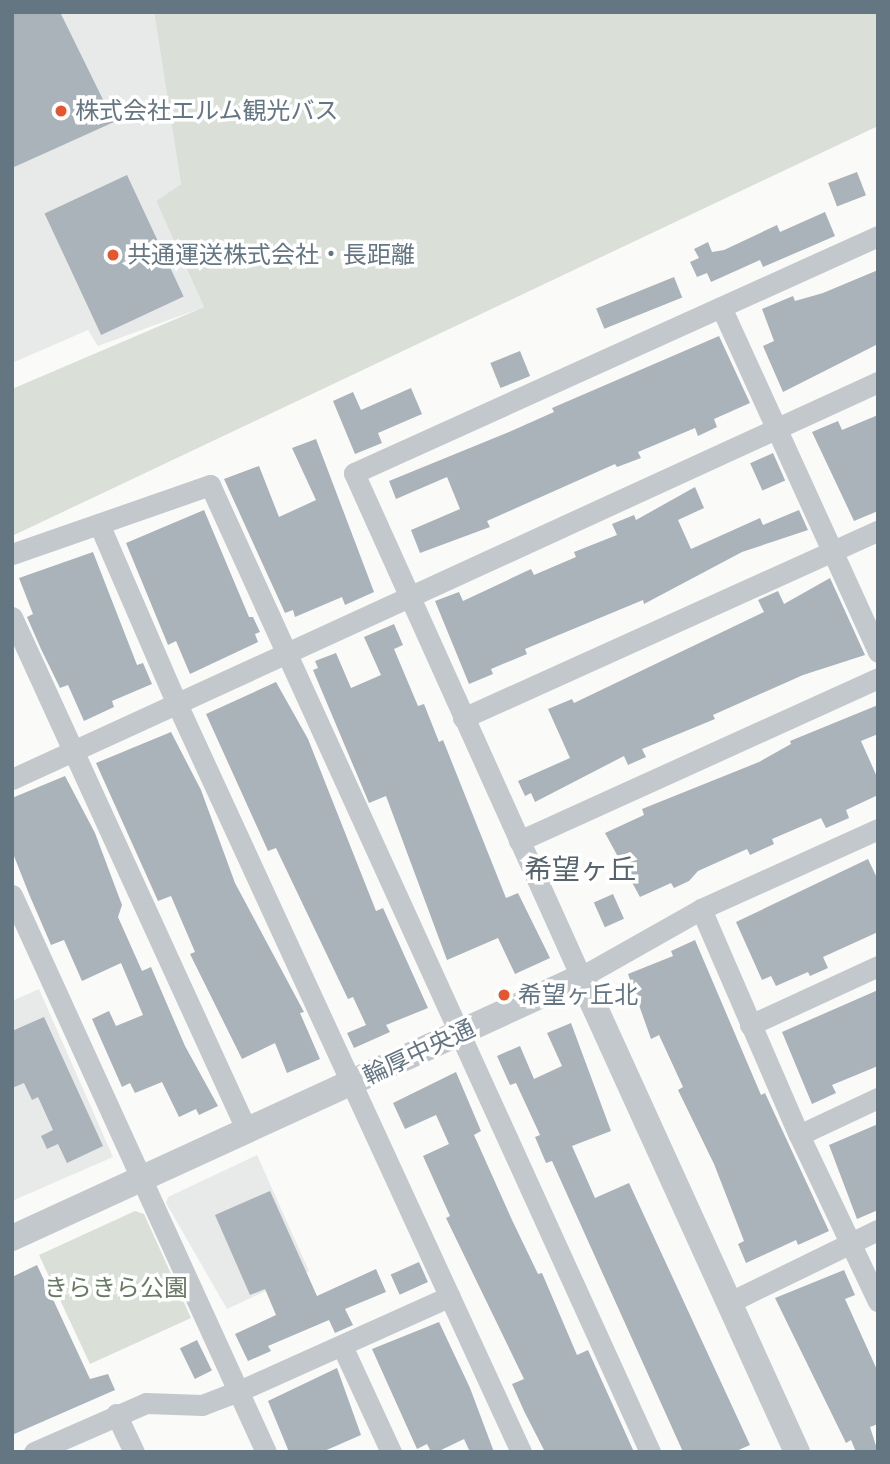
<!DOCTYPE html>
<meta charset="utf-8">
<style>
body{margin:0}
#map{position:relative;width:890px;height:1464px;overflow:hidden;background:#fafaf8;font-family:"Archivo Narrow","Noto Sans JP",sans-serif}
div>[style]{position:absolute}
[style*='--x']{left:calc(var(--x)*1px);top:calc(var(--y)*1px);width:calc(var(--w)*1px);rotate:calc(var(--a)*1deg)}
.built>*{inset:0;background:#e8e9e9}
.green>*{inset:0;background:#dadfd7}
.building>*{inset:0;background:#aab3b9;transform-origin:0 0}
.minor>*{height:21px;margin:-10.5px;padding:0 10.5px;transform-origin:10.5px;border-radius:10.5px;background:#c3c8cc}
.tertiary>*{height:26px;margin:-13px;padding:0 13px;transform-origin:13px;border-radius:13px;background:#c3c8cc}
.dots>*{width:19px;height:19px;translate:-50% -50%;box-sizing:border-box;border:4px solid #fff;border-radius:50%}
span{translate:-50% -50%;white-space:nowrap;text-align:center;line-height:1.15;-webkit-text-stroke:7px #fff;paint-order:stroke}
.poi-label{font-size:24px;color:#657683}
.left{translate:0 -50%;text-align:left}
.street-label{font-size:24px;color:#657683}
.park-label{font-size:24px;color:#687a64}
.quarter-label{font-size:28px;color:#57646e}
.frame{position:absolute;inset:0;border:14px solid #657683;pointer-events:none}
</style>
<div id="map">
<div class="built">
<div style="clip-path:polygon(12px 12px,154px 12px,181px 184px,156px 201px,204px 307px,98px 346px,88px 330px,12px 363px)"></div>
<div style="clip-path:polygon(39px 989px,113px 1157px,12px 1201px,12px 1001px)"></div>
<div style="clip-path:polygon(257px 1155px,309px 1271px,227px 1309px,166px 1203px,168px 1197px)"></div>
</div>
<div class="green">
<div style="clip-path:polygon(154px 12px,878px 12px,878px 126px,12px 536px,12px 389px,204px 307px,156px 201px,181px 184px)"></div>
<div style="clip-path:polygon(135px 1211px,144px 1214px,191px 1318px,90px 1364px,39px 1255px)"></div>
</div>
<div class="building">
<div style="clip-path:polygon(12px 12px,60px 12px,114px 122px,12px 168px)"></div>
<div style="left:857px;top:172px;width:25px;height:31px;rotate:69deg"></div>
<div style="left:127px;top:175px;width:134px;height:91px;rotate:65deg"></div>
<div style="clip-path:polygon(825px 212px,835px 236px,763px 267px,760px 260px,711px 282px,707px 273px,697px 277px,690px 262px,699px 258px,694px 249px,708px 242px,712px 252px,724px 250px,777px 225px,780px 232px)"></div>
<div style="clip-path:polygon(878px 270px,878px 344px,783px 392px,763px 346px,774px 341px,762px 309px,793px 296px,795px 301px,823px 293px)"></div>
<div style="left:674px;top:277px;width:22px;height:84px;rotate:68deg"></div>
<div style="clip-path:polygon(719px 336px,750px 403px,714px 419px,717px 427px,698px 436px,695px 428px,638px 452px,641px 458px,617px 467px,615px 464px,487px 521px,490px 527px,420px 553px,411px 530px,460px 509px,447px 477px,396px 499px,389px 481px,509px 432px,554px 412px,552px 408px)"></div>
<div style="left:520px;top:351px;width:27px;height:32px;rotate:68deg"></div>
<div style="clip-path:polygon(411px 388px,422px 414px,378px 433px,382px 443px,355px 454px,333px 401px,353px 392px,361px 410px)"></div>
<div style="clip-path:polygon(878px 415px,878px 511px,854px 521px,812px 432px,838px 421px,842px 430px)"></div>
<div style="clip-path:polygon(316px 439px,374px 592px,345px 605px,342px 597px,295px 617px,293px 610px,285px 613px,224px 479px,259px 466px,279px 517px,316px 500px,292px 448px)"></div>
<div style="left:773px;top:453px;width:30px;height:25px;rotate:66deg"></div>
<div style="clip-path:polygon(695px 487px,704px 508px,678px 520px,691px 549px,760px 518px,763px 525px,799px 510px,808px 530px,742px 552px,644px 604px,643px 600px,525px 649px,527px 654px,491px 669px,493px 674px,469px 684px,435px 601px,459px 592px,463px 601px,531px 569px,534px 575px,576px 557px,574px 552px,617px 535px,612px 524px,634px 515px,636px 520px)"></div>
<div style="clip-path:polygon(204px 510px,249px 617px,253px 617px,260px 632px,255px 634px,258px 642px,190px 674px,176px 641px,168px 645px,126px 543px)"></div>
<div style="clip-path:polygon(93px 552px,137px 665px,143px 663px,152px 684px,112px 701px,114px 707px,84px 721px,68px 685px,60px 688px,41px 649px,27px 617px,33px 614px,19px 578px)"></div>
<div style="clip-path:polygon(830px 578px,865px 655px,803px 675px,713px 715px,715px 719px,642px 749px,646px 757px,628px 765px,624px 756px,535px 802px,531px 793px,525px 796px,518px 781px,570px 758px,548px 709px,572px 699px,574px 703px,764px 612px,758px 600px,778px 591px,784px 604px)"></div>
<div style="clip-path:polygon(394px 624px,403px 645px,394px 649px,418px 706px,424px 704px,439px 742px,443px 740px,506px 898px,518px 893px,550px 958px,515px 974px,498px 938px,447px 960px,386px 796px,369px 803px,313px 670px,318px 668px,315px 661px,336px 653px,351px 688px,381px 675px,364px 637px)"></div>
<div style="clip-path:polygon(276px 682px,308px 739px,376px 911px,383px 908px,428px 1008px,386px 1025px,390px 1032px,354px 1048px,347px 1033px,366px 1025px,353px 997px,348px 999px,276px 848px,268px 851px,206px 714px)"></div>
<div style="clip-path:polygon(878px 705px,878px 734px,861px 741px,878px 779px,878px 795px,846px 810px,849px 818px,826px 828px,821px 818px,772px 839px,774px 844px,750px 855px,747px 849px,698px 871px,689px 881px,674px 888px,671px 883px,640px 897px,605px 833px,644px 815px,642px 809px,759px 762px,791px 744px,790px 741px)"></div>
<div style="clip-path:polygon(171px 732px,201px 790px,235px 883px,304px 1012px,300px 1013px,320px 1059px,287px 1073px,275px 1043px,242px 1059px,190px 954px,195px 952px,171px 896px,158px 901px,96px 763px)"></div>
<div style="clip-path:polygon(65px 776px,95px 833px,122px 905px,118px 917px,142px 971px,151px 967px,185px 1046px,218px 1106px,199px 1115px,196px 1109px,179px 1117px,162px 1082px,135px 1093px,130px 1083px,122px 1087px,92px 1019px,109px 1011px,116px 1026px,143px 1015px,121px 963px,82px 981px,64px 940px,51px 945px,29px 894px,12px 851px,12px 798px)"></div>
<div style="clip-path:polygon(868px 859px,878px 880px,878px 932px,823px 957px,828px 968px,810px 976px,808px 972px,776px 986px,771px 976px,762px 980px,736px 922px)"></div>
<div style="left:613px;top:894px;width:27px;height:21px;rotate:66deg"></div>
<div style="clip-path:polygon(695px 940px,761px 1095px,765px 1093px,829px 1231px,798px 1245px,796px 1240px,746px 1263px,738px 1244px,744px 1241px,714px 1164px,678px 1090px,683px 1087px,659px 1035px,651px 1039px,628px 974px,673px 956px,671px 951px)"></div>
<div style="clip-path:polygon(878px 990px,878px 1066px,832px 1085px,836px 1093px,812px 1104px,782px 1032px)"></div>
<div style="clip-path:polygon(44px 1017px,103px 1146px,67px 1163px,58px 1144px,47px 1149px,41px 1136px,53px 1130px,38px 1097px,32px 1100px,24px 1083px,12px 1088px,12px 1031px)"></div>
<div style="clip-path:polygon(571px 1023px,611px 1131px,572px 1146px,595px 1198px,629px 1183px,750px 1445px,734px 1452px,683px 1452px,552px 1161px,546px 1163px,535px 1137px,540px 1135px,516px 1083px,510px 1085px,497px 1056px,520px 1046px,534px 1079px,562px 1066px,547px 1033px)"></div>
<div style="clip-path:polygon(456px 1072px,481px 1131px,474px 1135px,512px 1220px,538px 1274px,542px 1273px,577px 1355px,588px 1350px,634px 1452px,545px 1452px,524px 1411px,512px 1384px,524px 1379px,446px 1218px,450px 1216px,423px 1156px,449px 1144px,436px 1115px,405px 1129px,393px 1103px)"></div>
<div style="clip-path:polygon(878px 1124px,878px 1210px,857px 1219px,829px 1145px)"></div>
<div style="clip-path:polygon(270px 1191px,317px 1296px,376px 1269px,386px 1292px,345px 1309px,353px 1325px,335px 1333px,329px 1320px,268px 1346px,271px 1351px,248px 1361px,235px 1334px,276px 1315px,265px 1289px,250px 1295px,215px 1215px)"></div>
<div style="left:419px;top:1262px;width:22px;height:31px;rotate:66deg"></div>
<div style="clip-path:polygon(37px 1265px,90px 1379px,108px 1374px,115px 1390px,12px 1435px,12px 1277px)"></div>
<div style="clip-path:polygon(844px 1270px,855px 1295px,845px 1299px,878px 1372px,878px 1424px,870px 1427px,878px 1452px,856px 1452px,851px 1440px,846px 1443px,775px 1298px)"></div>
<div style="clip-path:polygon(439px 1322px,470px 1388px,494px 1452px,470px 1452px,464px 1439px,437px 1452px,431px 1452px,427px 1444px,417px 1449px,372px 1349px)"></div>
<div style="left:197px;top:1340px;width:34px;height:19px;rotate:64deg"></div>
<div style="clip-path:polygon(337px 1368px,361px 1435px,322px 1452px,289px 1452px,268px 1401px)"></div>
</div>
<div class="minor">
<div style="--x:878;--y:236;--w:575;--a:155.66"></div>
<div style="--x:354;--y:473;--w:553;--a:65.75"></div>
<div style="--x:581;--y:977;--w:138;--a:-29.5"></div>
<div style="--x:701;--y:909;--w:194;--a:-24.3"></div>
<div style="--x:721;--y:307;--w:379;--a:65.5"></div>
<div style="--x:99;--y:524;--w:196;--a:66.6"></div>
<div style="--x:177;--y:704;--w:823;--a:65.3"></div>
<div style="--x:12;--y:554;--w:210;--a:-19.2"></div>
<div style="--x:210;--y:485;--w:1062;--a:65.53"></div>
<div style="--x:12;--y:617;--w:565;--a:65.43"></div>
<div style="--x:463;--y:718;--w:455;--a:-24.3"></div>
<div style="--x:12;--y:779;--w:953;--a:-24.63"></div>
<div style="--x:519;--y:841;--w:394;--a:-24.4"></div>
<div style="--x:12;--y:895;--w:612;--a:65.49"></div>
<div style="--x:701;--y:909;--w:246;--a:66.6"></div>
<div style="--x:799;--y:1135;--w:184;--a:64.6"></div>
<div style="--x:750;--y:1025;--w:141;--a:-24.7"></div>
<div style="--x:799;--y:1135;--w:87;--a:-25.1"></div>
<div style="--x:728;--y:1303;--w:167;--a:-26"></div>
<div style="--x:342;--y:1346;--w:117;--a:65.2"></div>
<div style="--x:116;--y:1414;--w:42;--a:64.7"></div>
<div style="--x:34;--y:1452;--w:122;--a:-23.6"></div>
<div style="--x:146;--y:1403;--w:56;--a:2"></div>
<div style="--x:202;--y:1405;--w:40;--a:-21"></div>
<div style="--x:239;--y:1391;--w:231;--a:-24.2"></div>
</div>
<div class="tertiary">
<div style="--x:12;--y:1238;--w:626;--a:-24.64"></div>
<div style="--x:581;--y:977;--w:522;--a:65.55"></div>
</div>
<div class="dots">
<div style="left:61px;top:111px;background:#e4572e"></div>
<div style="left:113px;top:255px;background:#e4572e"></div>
<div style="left:504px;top:995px;background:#e4572e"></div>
</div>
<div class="poi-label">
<span class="left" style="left:75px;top:111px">株式会社エルム観光バス</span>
<span class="left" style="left:127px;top:255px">共通運送株式会社・長距離</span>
<span class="left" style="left:518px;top:995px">希望ヶ丘北</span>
</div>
<div class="street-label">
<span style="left:419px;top:1052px;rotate:-25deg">輪厚中央通</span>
</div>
<div class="park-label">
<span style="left:116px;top:1288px">きらきら公園</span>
</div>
<div class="quarter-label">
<span style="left:580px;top:869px">希望ヶ丘</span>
</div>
<div class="frame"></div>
</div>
